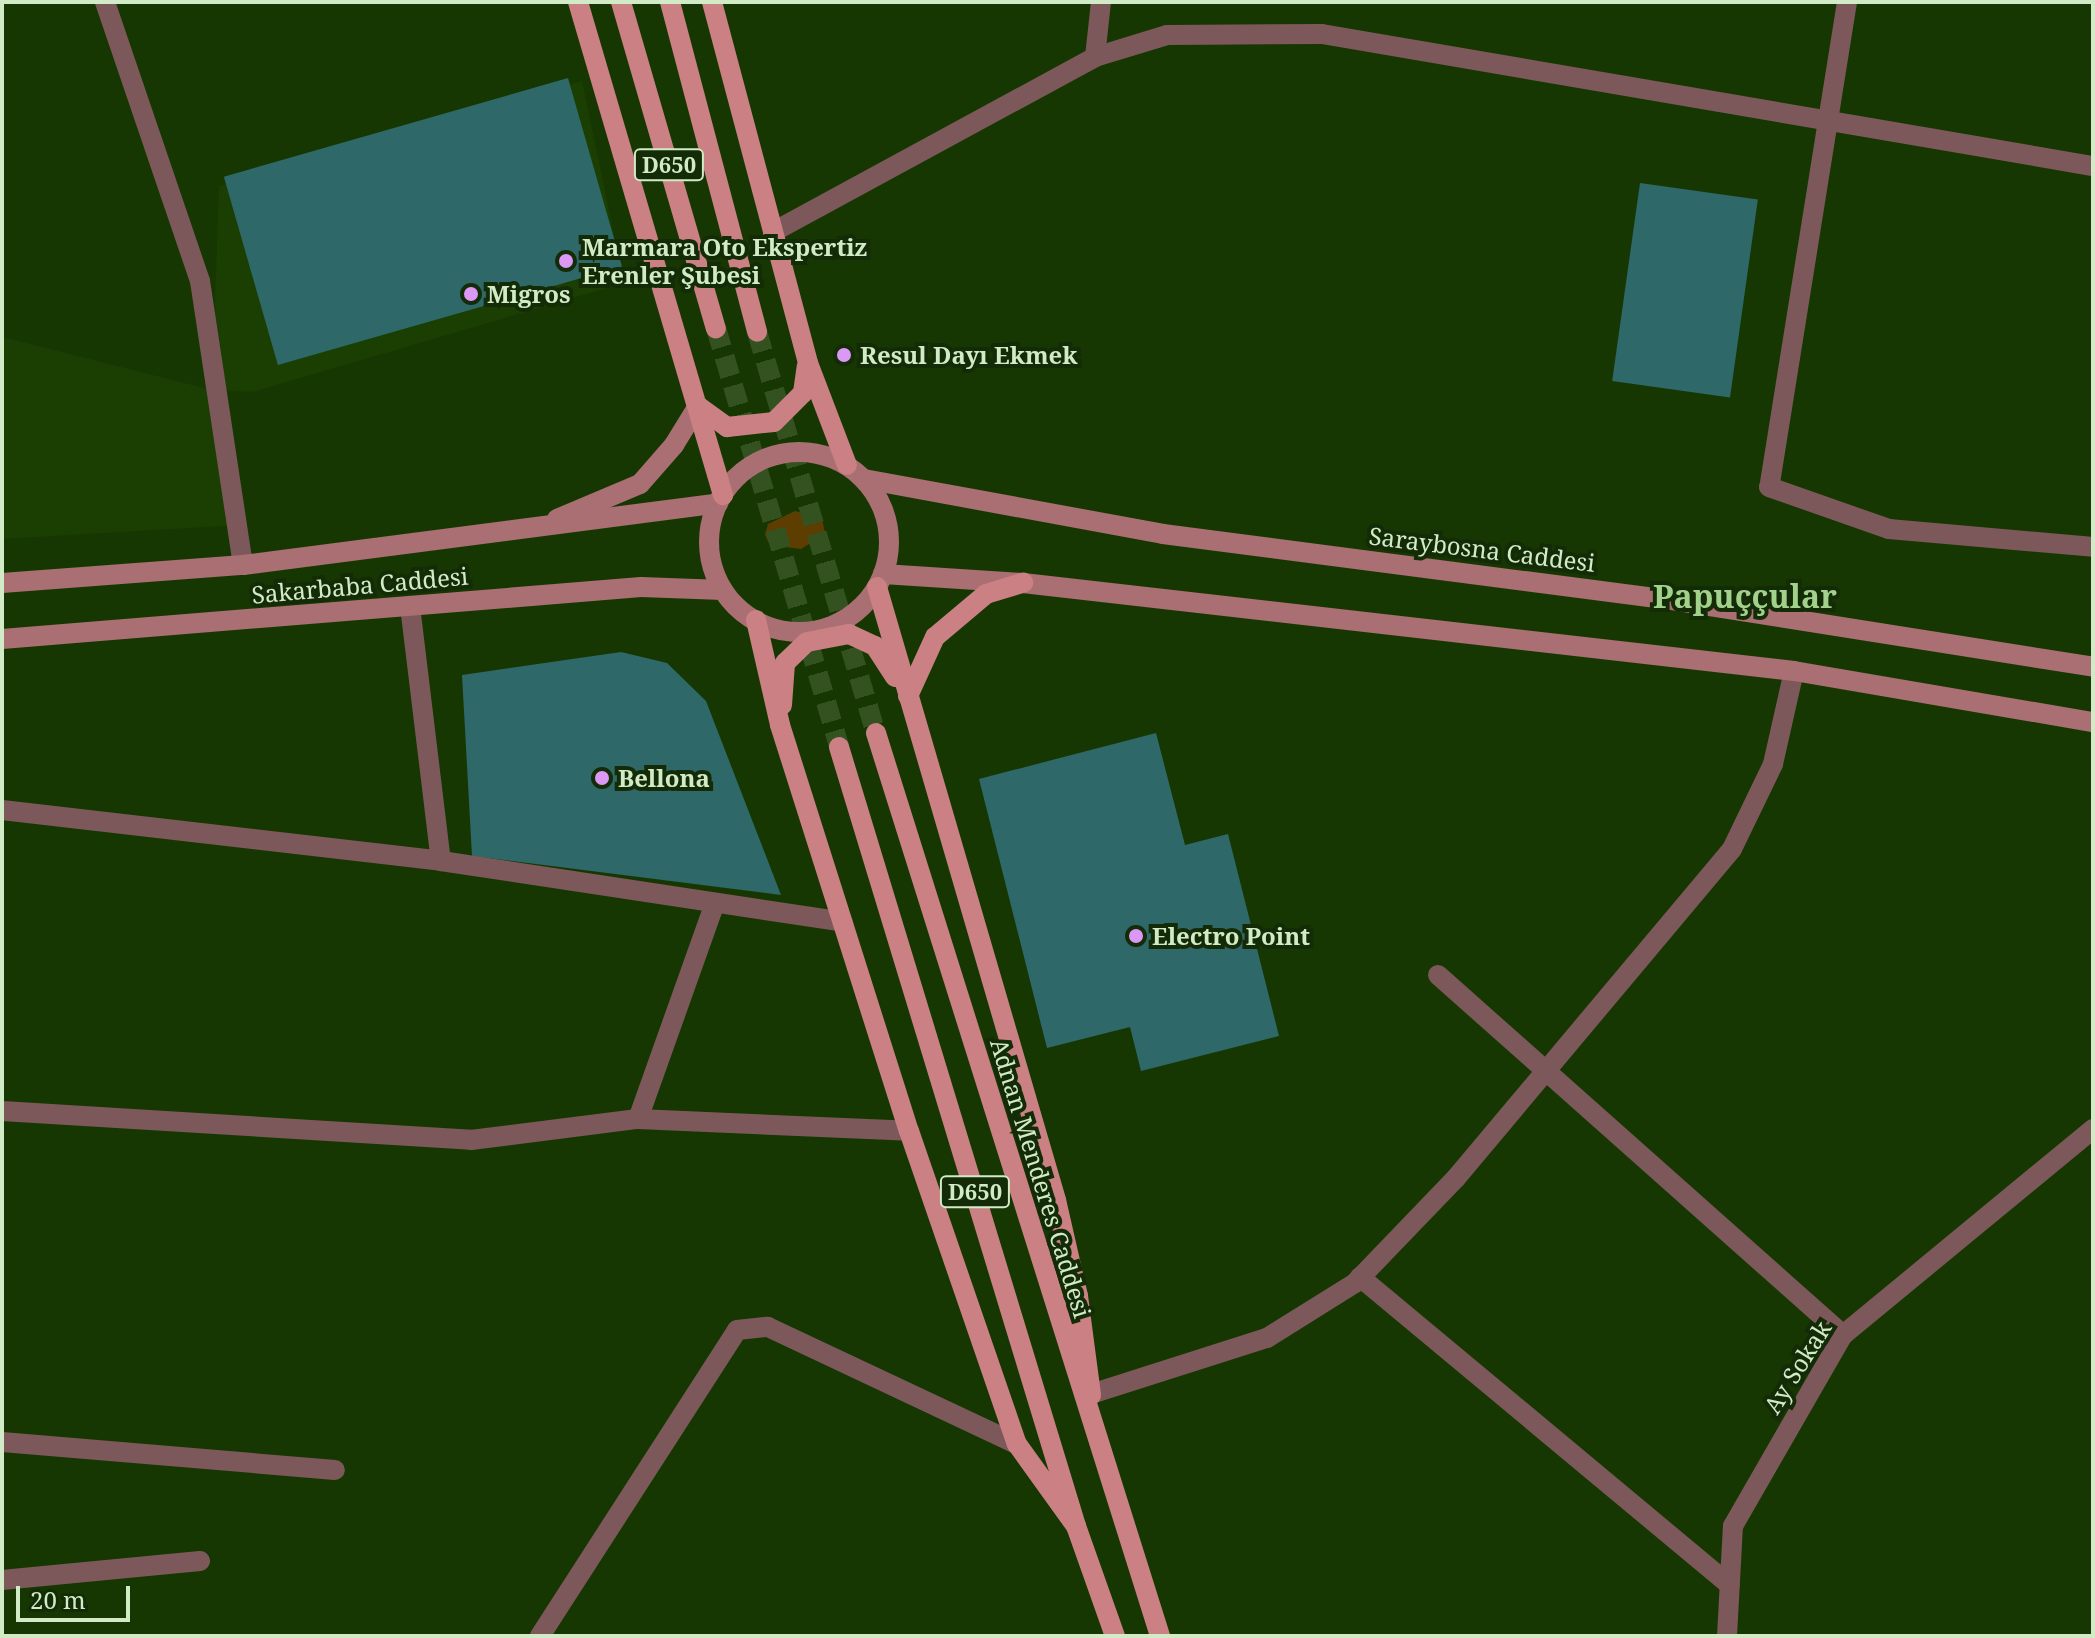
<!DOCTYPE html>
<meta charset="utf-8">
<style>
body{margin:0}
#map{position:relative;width:2095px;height:1638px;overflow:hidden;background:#173702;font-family:"Noto Serif",serif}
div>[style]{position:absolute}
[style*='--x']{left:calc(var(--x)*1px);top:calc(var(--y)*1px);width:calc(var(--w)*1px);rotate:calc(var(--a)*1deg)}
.built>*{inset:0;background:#1b3f02}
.green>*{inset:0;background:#5e3e00}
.building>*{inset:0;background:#2f6869;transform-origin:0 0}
.primary-tunnel>*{height:20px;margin-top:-10px;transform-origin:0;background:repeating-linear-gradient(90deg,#335220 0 20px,transparent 0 30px)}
.street>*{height:20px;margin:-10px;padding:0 10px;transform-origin:10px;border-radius:10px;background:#7d585a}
.secondary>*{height:20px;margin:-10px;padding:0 10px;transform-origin:10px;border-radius:10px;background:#a96f72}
.secondary>.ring{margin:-10px;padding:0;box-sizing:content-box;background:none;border:20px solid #a96f72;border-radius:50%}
.primary>*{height:20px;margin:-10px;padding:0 10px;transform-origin:10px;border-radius:10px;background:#cb8084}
.dots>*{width:22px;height:22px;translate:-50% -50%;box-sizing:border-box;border:4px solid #142b07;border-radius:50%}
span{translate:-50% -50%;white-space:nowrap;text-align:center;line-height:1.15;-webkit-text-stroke:8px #142b07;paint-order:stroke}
.shield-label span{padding:2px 6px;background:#142b07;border:2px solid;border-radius:6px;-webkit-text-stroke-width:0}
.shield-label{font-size:22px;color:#d2ebc7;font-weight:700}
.poi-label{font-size:24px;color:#d2ebc7;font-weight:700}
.left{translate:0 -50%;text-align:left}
.street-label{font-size:24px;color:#d2ebc7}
.district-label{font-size:32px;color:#a1d18b;font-weight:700}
.frame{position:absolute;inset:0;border:4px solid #d2ebc7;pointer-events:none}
.scale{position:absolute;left:16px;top:1586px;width:114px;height:36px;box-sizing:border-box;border:4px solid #d2ebc7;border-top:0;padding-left:10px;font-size:24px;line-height:28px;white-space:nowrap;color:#d2ebc7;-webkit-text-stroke:6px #142b07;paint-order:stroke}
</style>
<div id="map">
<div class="built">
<div style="clip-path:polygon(582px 81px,624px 283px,252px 392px,213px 390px,240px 525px,2px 539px,2px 337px,212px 390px,219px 186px)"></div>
</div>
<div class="green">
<div style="clip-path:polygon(795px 511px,822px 518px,825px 534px,801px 549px,770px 545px,765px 535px,768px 524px)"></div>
</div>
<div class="building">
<div style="left:568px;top:78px;width:196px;height:358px;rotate:74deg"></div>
<div style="left:1640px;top:183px;width:119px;height:200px;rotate:8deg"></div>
<div style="clip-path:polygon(621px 652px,667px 663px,706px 701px,781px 895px,472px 856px,462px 675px)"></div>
<div style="clip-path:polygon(1156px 733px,1185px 845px,1228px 834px,1279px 1036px,1141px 1071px,1130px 1027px,1047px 1048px,979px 779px)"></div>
</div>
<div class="primary-tunnel">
<div style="--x:716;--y:328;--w:437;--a:73.6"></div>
<div style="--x:757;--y:332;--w:418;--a:73.5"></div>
</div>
<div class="street">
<div style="--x:105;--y:2;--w:295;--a:71.2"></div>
<div style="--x:200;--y:281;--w:287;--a:81.4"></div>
<div style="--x:1847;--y:2;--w:491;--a:99.1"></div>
<div style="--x:1769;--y:487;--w:127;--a:19.3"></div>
<div style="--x:1889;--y:529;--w:205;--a:5"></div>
<div style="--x:1095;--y:57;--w:55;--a:-83.8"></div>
<div style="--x:773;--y:232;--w:366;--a:-28.5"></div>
<div style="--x:1095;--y:57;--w:75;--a:-17"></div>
<div style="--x:1167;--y:35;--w:155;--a:-0.4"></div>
<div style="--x:1322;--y:34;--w:782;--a:9.72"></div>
<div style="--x:410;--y:606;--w:257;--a:83.1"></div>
<div style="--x:2;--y:810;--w:442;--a:6.6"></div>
<div style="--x:441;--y:861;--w:406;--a:8.6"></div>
<div style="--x:1438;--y:975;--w:542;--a:41.63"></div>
<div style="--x:2;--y:1111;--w:470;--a:3.5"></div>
<div style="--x:471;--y:1140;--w:168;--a:-7.2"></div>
<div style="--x:638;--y:1119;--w:271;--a:2.5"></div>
<div style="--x:638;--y:1119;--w:229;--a:-70.4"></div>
<div style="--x:1360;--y:1277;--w:481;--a:39.8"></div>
<div style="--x:1091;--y:1394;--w:185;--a:-17.7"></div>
<div style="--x:1267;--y:1338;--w:104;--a:-32"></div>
<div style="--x:1355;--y:1283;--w:146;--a:-46.1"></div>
<div style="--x:1456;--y:1178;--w:429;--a:-50"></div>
<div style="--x:1732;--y:849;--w:94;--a:-64.2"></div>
<div style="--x:1773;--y:764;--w:95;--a:-77.3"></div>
<div style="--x:2;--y:1442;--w:334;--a:4.8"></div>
<div style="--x:2;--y:1580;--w:199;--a:-5.5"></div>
<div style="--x:540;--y:1636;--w:364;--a:-57.2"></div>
<div style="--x:737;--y:1330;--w:31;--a:-6"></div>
<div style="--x:768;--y:1327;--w:275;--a:25.2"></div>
<div style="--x:1727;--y:1636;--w:110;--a:-86.9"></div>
<div style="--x:1733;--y:1526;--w:220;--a:-60.1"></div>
<div style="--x:1843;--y:1335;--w:324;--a:-39.5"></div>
</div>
<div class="secondary">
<div class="ring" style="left:709px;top:452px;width:160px;height:160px"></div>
<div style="--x:864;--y:479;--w:304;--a:10.4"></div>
<div style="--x:1163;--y:534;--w:519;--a:7.41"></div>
<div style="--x:1678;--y:601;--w:420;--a:9"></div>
<div style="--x:557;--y:519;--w:90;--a:-22.9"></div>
<div style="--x:640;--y:484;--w:52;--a:-48.9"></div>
<div style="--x:674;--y:445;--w:46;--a:-58.4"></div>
<div style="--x:883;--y:574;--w:140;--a:3.7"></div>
<div style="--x:1023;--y:583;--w:776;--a:6.51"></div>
<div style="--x:1794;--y:671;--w:303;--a:9.7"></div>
<div style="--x:2;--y:583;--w:242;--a:-4.3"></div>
<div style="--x:243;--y:565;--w:479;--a:-7.4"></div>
<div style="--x:2;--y:639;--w:641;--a:-4.65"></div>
<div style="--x:641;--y:587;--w:82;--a:2.1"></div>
</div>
<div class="primary">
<div style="--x:578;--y:2;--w:514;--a:73.61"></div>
<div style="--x:621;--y:2;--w:340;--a:73.8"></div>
<div style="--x:670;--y:2;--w:341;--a:75.2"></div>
<div style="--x:712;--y:2;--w:374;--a:75.1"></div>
<div style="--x:808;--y:363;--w:109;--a:69.1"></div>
<div style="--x:698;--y:406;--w:36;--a:36"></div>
<div style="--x:727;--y:427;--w:47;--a:-6.1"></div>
<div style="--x:774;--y:422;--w:41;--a:-45"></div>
<div style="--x:803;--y:393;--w:27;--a:-82"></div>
<div style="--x:877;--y:587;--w:639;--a:73.72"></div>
<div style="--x:1056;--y:1200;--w:98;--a:77.1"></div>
<div style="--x:1078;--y:1296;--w:100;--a:82.5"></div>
<div style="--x:756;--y:620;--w:108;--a:77.1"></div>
<div style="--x:780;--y:725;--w:426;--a:72.4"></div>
<div style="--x:909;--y:1131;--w:331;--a:71"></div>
<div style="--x:1017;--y:1444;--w:101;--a:54.3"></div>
<div style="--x:908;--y:696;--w:65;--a:-65.4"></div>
<div style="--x:935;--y:637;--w:67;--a:-40.1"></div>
<div style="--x:986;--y:594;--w:39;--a:-17"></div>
<div style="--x:782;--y:705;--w:42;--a:-85.9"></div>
<div style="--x:785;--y:663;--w:30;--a:-44"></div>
<div style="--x:807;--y:642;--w:43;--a:-10.8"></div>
<div style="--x:849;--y:634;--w:29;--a:25"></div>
<div style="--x:875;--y:646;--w:37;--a:57"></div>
<div style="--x:876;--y:733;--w:947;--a:72.54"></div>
<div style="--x:839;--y:747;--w:814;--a:73.08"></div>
<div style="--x:1076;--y:1526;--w:117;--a:70.5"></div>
</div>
<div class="dots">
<div style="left:566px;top:261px;background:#db99f5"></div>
<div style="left:471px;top:294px;background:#db99f5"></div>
<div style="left:844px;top:355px;background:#db99f5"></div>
<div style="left:602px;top:778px;background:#db99f5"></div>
<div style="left:1136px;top:936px;background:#db99f5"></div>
</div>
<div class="shield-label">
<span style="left:669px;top:165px">D650</span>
<span style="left:975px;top:1192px">D650</span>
</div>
<div class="poi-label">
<span class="left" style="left:582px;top:261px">Marmara Oto Ekspertiz<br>Erenler Şubesi</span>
<span class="left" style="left:487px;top:294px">Migros</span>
<span class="left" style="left:860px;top:355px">Resul Dayı Ekmek</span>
<span class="left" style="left:618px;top:778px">Bellona</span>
<span class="left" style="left:1152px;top:936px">Electro Point</span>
</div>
<div class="street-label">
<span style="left:1482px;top:549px;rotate:7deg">Saraybosna Caddesi</span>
<span style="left:360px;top:585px;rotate:-5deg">Sakarbaba Caddesi</span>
<span style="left:1041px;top:1178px;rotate:73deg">Adnan Menderes Caddesi</span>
<span style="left:1797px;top:1367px;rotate:-58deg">Ay Sokak</span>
</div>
<div class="district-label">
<span style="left:1745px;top:596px">Papuççular</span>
</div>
<div class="frame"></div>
<div class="scale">20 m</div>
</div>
